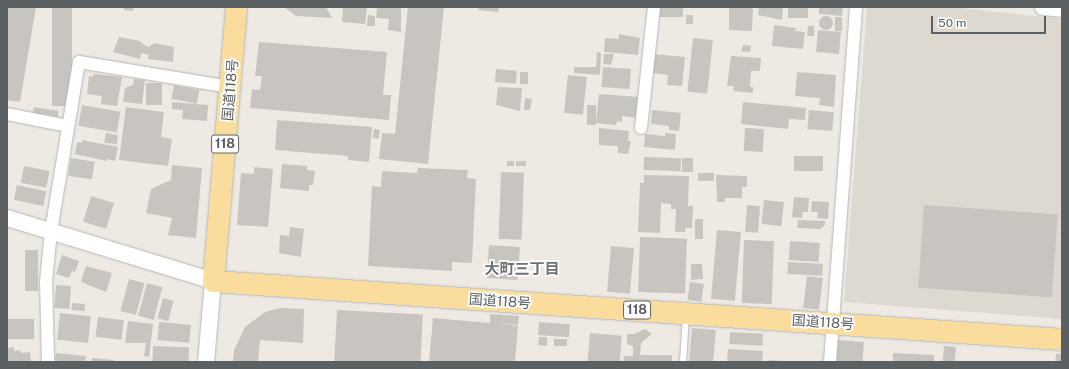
<!DOCTYPE html>
<meta charset="utf-8">
<style>
body{margin:0}
#map{position:relative;width:1069px;height:369px;overflow:hidden;background:#eeeae3;font-family:"Public Sans","Noto Sans JP",sans-serif}
div>[style]{position:absolute}
[style*='--x']{left:calc(var(--x)*1px);top:calc(var(--y)*1px);width:calc(var(--w)*1px);rotate:calc(var(--a)*1deg)}
.education>*{inset:0;background:#ddd9d1}
.building>*{inset:0;background:#c8c5c0;transform-origin:0 0}
.round{border-radius:50%}
.roads{filter:drop-shadow(0 0 1px #b4b7ba) drop-shadow(0 0 1px #b4b7ba)}
.service>*{height:6px;margin:-3px;padding:0 3px;transform-origin:3px;border-radius:3px;background:#fff}
.minor>*{height:12px;margin:-6px;padding:0 6px;transform-origin:6px;border-radius:6px;background:#fff}
.tertiary>*{height:16px;margin:-8px;padding:0 8px;transform-origin:8px;border-radius:8px;background:#fff}
.trunk>*{height:21px;margin:-10.5px;padding:0 10.5px;transform-origin:10.5px;border-radius:10.5px;background:#fadc9c}
span{translate:-50% -50%;white-space:nowrap;text-align:center;line-height:1.15;-webkit-text-stroke:3.5px #fff;paint-order:stroke}
.shield-label span{padding:1px 3px;background:#fff;border:1px solid;border-radius:3px;-webkit-text-stroke-width:0}
.shield-label{font-size:13px;color:#5b6063;font-weight:700}
.street-label{font-size:14px;color:#5b6063}
.neighbourhood-label{font-size:15px;color:#6c7275;font-weight:700}
.frame{position:absolute;inset:0;border:8px solid #5b6063;pointer-events:none}
.scale{position:absolute;left:931px;top:16px;width:115px;height:18px;box-sizing:border-box;border:2px solid #5b6063;border-top:0;padding-left:5px;font-size:12px;line-height:14px;white-space:nowrap;color:#5b6063;-webkit-text-stroke:3px #fff;paint-order:stroke}
</style>
<div id="map">
<div class="education">
<div style="clip-path:polygon(867px 7px,953px 7px,1062px 19px,1062px 319px,844px 302px)"></div>
</div>
<div class="building">
<div style="clip-path:polygon(7px 7px,36px 7px,20px 102px,7px 100px)"></div>
<div style="left:52px;top:7px;width:20px;height:99px"></div>
<div style="clip-path:polygon(124px 7px,134px 7px,133px 11px,124px 10px)"></div>
<div style="clip-path:polygon(284px 7px,326px 7px,332px 18px,296px 16px)"></div>
<div style="clip-path:polygon(343px 7px,367px 7px,365px 24px,342px 22px)"></div>
<div style="clip-path:polygon(377px 7px,401px 8px,401px 32px,388px 30px,389px 19px,376px 18px)"></div>
<div style="clip-path:polygon(408px 7px,444px 7px,428px 164px,379px 159px,382px 133px,395px 134px)"></div>
<div style="clip-path:polygon(479px 7px,499px 7px,498px 12px,478px 10px)"></div>
<div style="left:660px;top:7px;width:23px;height:10px"></div>
<div style="clip-path:polygon(729px 7px,750px 7px,753px 9px,752px 31px,729px 30px)"></div>
<div style="clip-path:polygon(759px 7px,783px 7px,782px 20px,758px 15px)"></div>
<div style="left:788px;top:7px;width:20px;height:11px"></div>
<div style="clip-path:polygon(819px 7px,843px 7px,842px 16px,819px 14px)"></div>
<div style="clip-path:polygon(368px 15px,375px 16px,375px 26px,367px 26px)"></div>
<div style="left:686px;top:15px;width:7px;height:9px"></div>
<div class="round" style="left:819px;top:16px;width:14px;height:14px"></div>
<div style="left:835px;top:17px;width:7px;height:14px"></div>
<div style="clip-path:polygon(774px 25px,796px 28px,795px 31px,805px 32px,803px 49px,772px 46px)"></div>
<div style="clip-path:polygon(808px 26px,814px 26px,814px 36px,807px 36px)"></div>
<div style="left:818px;top:30px;width:23px;height:22px;rotate:5deg"></div>
<div style="clip-path:polygon(619px 34px,640px 38px,638px 55px,604px 52px,605px 38px,619px 39px)"></div>
<div style="clip-path:polygon(119px 37px,140px 41px,144px 45px,149px 47px,154px 43px,174px 47px,173px 62px,148px 59px,149px 55px,141px 53px,140px 59px,113px 52px)"></div>
<div style="left:693px;top:38px;width:20px;height:54px;rotate:6deg"></div>
<div style="clip-path:polygon(259px 42px,387px 52px,383px 95px,391px 95px,389px 120px,250px 108px,252px 89px,260px 90px,262px 76px,255px 76px)"></div>
<div style="clip-path:polygon(743px 45px,751px 46px,750px 52px,741px 51px)"></div>
<div style="clip-path:polygon(597px 52px,601px 53px,600px 75px,574px 73px,574px 67px,596px 67px)"></div>
<div style="clip-path:polygon(604px 54px,614px 54px,611px 65px,603px 64px)"></div>
<div style="clip-path:polygon(654px 54px,685px 57px,682px 86px,667px 85px,668px 75px,652px 73px)"></div>
<div style="clip-path:polygon(731px 56px,761px 58px,760px 71px,751px 71px,750px 87px,753px 87px,753px 93px,733px 91px,734px 86px,727px 86px)"></div>
<div style="left:603px;top:67px;width:28px;height:20px;rotate:4deg"></div>
<div style="left:496px;top:69px;width:21px;height:13px;rotate:5deg"></div>
<div style="left:520px;top:72px;width:8px;height:12px"></div>
<div style="clip-path:polygon(797px 72px,836px 75px,834px 107px,819px 105px,820px 98px,795px 96px)"></div>
<div style="clip-path:polygon(94px 74px,122px 77px,117px 106px,101px 104px,102px 96px,87px 94px,89px 76px,93px 77px)"></div>
<div style="left:568px;top:75px;width:19px;height:38px;rotate:6deg"></div>
<div style="clip-path:polygon(134px 79px,145px 80px,142px 104px,123px 102px,125px 88px,133px 85px)"></div>
<div style="left:146px;top:83px;width:16px;height:22px"></div>
<div style="left:174px;top:85px;width:26px;height:14px;rotate:11deg"></div>
<div style="clip-path:polygon(498px 87px,522px 88px,520px 111px,496px 105px)"></div>
<div style="clip-path:polygon(599px 94px,640px 97px,638px 118px,622px 116px,622px 122px,617px 121px,616px 125px,596px 123px)"></div>
<div style="clip-path:polygon(525px 98px,532px 99px,530px 110px,524px 110px)"></div>
<div style="clip-path:polygon(172px 102px,208px 105px,207px 121px,182px 119px,183px 110px,172px 109px)"></div>
<div style="clip-path:polygon(743px 102px,806px 108px,805px 120px,789px 119px,788px 129px,741px 124px)"></div>
<div style="left:82px;top:105px;width:39px;height:21px;rotate:10deg"></div>
<div style="left:587px;top:105px;width:9px;height:20px"></div>
<div style="left:34px;top:107px;width:25px;height:6px;rotate:9deg"></div>
<div style="clip-path:polygon(126px 107px,164px 112px,161px 137px,172px 139px,168px 166px,119px 160px)"></div>
<div style="clip-path:polygon(652px 110px,681px 113px,679px 131px,669px 130px,669px 126px,651px 124px)"></div>
<div style="left:809px;top:110px;width:25px;height:19px;rotate:5deg"></div>
<div style="clip-path:polygon(277px 120px,372px 127px,369px 162px,348px 160px,348px 156px,275px 150px)"></div>
<div style="clip-path:polygon(599px 128px,629px 131px,628px 141px,631px 141px,628px 154px,618px 153px,618px 146px,599px 145px)"></div>
<div style="left:745px;top:128px;width:19px;height:23px;rotate:3deg"></div>
<div style="left:374px;top:129px;width:6px;height:9px;rotate:9deg"></div>
<div style="clip-path:polygon(106px 133px,118px 135px,117px 144px,104px 143px)"></div>
<div style="clip-path:polygon(665px 133px,676px 134px,675px 150px,644px 147px,645px 134px,665px 136px)"></div>
<div style="clip-path:polygon(82px 140px,118px 147px,115px 161px,107px 159px,107px 161px,75px 154px,77px 142px,82px 143px)"></div>
<div style="left:794px;top:156px;width:29px;height:15px"></div>
<div style="left:644px;top:157px;width:37px;height:13px;rotate:2deg"></div>
<div style="left:71px;top:158px;width:24px;height:18px;rotate:9deg"></div>
<div style="left:682px;top:158px;width:11px;height:14px"></div>
<div style="left:507px;top:161px;width:7px;height:5px"></div>
<div style="left:516px;top:161px;width:10px;height:5px"></div>
<div style="clip-path:polygon(282px 164px,307px 166px,307px 170px,315px 171px,313px 185px,309px 185px,309px 191px,280px 188px)"></div>
<div style="clip-path:polygon(172px 165px,202px 168px,196px 238px,168px 235px,172px 218px,146px 213px,151px 189px,171px 180px)"></div>
<div style="left:24px;top:166px;width:26px;height:17px;rotate:11deg"></div>
<div style="clip-path:polygon(254px 167px,273px 169px,268px 227px,237px 225px,241px 173px,254px 174px)"></div>
<div style="clip-path:polygon(418px 168px,468px 170px,467px 178px,476px 179px,472px 263px,452px 262px,452px 271px,368px 266px,372px 186px,381px 187px,382px 171px,417px 173px)"></div>
<div style="left:501px;top:172px;width:23px;height:67px;rotate:2deg"></div>
<div style="left:698px;top:173px;width:16px;height:8px"></div>
<div style="clip-path:polygon(644px 175px,689px 176px,688px 206px,693px 206px,692px 228px,685px 228px,685px 232px,675px 232px,676px 209px,671px 209px,671px 204px,661px 203px,660px 233px,638px 232px,640px 183px,644px 183px)"></div>
<div style="clip-path:polygon(716px 175px,747px 176px,747px 187px,742px 187px,742px 198px,725px 198px,725px 202px,717px 202px)"></div>
<div style="left:17px;top:185px;width:30px;height:15px;rotate:12deg"></div>
<div style="left:91px;top:196px;width:24px;height:27px;rotate:17deg"></div>
<div style="clip-path:polygon(794px 197px,809px 198px,808px 212px,803px 212px,802px 218px,792px 217px)"></div>
<div style="left:764px;top:200px;width:20px;height:24px;rotate:6deg"></div>
<div style="clip-path:polygon(812px 201px,829px 202px,828px 219px,817px 218px,818px 212px,811px 212px)"></div>
<div style="left:747px;top:205px;width:13px;height:27px;rotate:4deg"></div>
<div style="left:924px;top:205px;width:134px;height:83px;rotate:4deg"></div>
<div style="left:695px;top:219px;width:8px;height:20px"></div>
<div style="clip-path:polygon(798px 220px,825px 221px,825px 225px,820px 229px,797px 228px)"></div>
<div style="clip-path:polygon(290px 227px,304px 229px,301px 257px,279px 253px,280px 235px,289px 236px)"></div>
<div style="left:717px;top:230px;width:24px;height:69px;rotate:5deg"></div>
<div style="left:640px;top:237px;width:47px;height:55px;rotate:2deg"></div>
<div style="left:744px;top:240px;width:30px;height:63px;rotate:2deg"></div>
<div style="left:790px;top:241px;width:30px;height:19px;rotate:4deg"></div>
<div style="left:489px;top:245px;width:31px;height:33px;rotate:4deg"></div>
<div style="left:611px;top:246px;width:23px;height:46px;rotate:5deg"></div>
<div style="left:25px;top:250px;width:13px;height:41px"></div>
<div style="clip-path:polygon(62px 255px,79px 261px,75px 272px,72px 271px,69px 278px,56px 274px)"></div>
<div style="left:788px;top:262px;width:35px;height:12px;rotate:3deg"></div>
<div style="clip-path:polygon(691px 264px,702px 264px,703px 279px,691px 280px)"></div>
<div style="clip-path:polygon(86px 266px,112px 273px,106px 292px,81px 282px)"></div>
<div style="left:807px;top:276px;width:16px;height:32px;rotate:7deg"></div>
<div style="left:129px;top:279px;width:16px;height:33px;rotate:15deg"></div>
<div style="left:690px;top:282px;width:14px;height:18px;rotate:8deg"></div>
<div style="left:147px;top:283px;width:16px;height:34px;rotate:15deg"></div>
<div style="left:56px;top:285px;width:15px;height:23px;rotate:4deg"></div>
<div style="left:163px;top:298px;width:11px;height:21px;rotate:15deg"></div>
<div style="left:72px;top:303px;width:13px;height:7px;rotate:4deg"></div>
<div style="clip-path:polygon(280px 308px,304px 309px,303px 343px,260px 340px,258px 362px,233px 362px,234px 350px,245px 327px,265px 312px)"></div>
<div style="left:337px;top:310px;width:86px;height:52px;rotate:3deg"></div>
<div style="left:60px;top:313px;width:31px;height:27px;rotate:6deg"></div>
<div style="clip-path:polygon(490px 314px,519px 316px,518px 325px,497px 323px,518px 326px,515px 362px,429px 362px,433px 318px,490px 323px)"></div>
<div style="left:98px;top:317px;width:26px;height:20px;rotate:7deg"></div>
<div style="left:7px;top:319px;width:27px;height:20px"></div>
<div style="clip-path:polygon(128px 321px,153px 324px,149px 357px,144px 356px,146px 343px,125px 343px)"></div>
<div style="left:159px;top:322px;width:32px;height:18px;rotate:5deg"></div>
<div style="left:539px;top:322px;width:31px;height:13px;rotate:4deg"></div>
<div style="left:692px;top:328px;width:24px;height:34px;rotate:5deg"></div>
<div style="clip-path:polygon(645px 329px,652px 334px,641px 343px,640px 355px,672px 355px,672px 362px,623px 362px,624px 356px,633px 356px,633px 346px,627px 344px,627px 334px,634px 334px)"></div>
<div style="left:730px;top:332px;width:33px;height:12px;rotate:3deg"></div>
<div style="left:590px;top:333px;width:32px;height:29px;rotate:5deg"></div>
<div style="clip-path:polygon(539px 337px,547px 337px,547px 346px,538px 345px)"></div>
<div style="left:554px;top:339px;width:13px;height:7px"></div>
<div style="left:836px;top:340px;width:28px;height:22px;rotate:4deg"></div>
<div style="left:153px;top:346px;width:36px;height:16px;rotate:2deg"></div>
<div style="left:944px;top:346px;width:12px;height:16px;rotate:5deg"></div>
<div style="clip-path:polygon(14px 347px,14px 351px,20px 350px,21px 353px,30px 352px,31px 362px,7px 362px,7px 348px)"></div>
<div style="clip-path:polygon(728px 349px,763px 351px,762px 362px,727px 362px)"></div>
<div style="clip-path:polygon(56px 353px,86px 356px,85px 362px,60px 362px,55px 360px)"></div>
<div style="clip-path:polygon(893px 353px,934px 355px,934px 362px,893px 362px)"></div>
<div style="clip-path:polygon(1056px 354px,1062px 354px,1062px 362px,1055px 362px)"></div>
<div style="clip-path:polygon(92px 358px,114px 360px,114px 362px,92px 362px)"></div>
<div style="clip-path:polygon(769px 360px,784px 361px,784px 362px,769px 362px)"></div>
</div>
<div class="roads">
<div class="service">
<div style="--x:683;--y:362;--w:46;--a:-86.3"></div>
</div>
<div class="minor">
<div style="--x:7;--y:114;--w:62;--a:11.1"></div>
<div style="--x:641;--y:128;--w:122;--a:-83.9"></div>
<div style="--x:48;--y:362;--w:80;--a:-91.4"></div>
<div style="--x:46;--y:282;--w:51;--a:-84.4"></div>
<div style="--x:51;--y:231;--w:171;--a:-80.6"></div>
<div style="--x:79;--y:62;--w:153;--a:9.4"></div>
<div style="--x:830;--y:362;--w:356;--a:-85.8"></div>
</div>
<div class="tertiary">
<div style="--x:1043;--y:7;--w:19;--a:6"></div>
<div style="--x:7;--y:218;--w:215;--a:17"></div>
<div style="--x:213;--y:281;--w:81;--a:94.9"></div>
</div>
<div class="trunk">
<div style="--x:236;--y:7;--w:275;--a:94.8"></div>
<div style="--x:213;--y:281;--w:851;--a:3.91"></div>
</div>
</div>
<div class="shield-label">
<span style="left:225px;top:144px">118</span>
<span style="left:637px;top:310px">118</span>
</div>
<div class="street-label">
<span style="left:230px;top:90px;rotate:-85deg">国道118号</span>
<span style="left:500px;top:301px;rotate:4deg">国道118号</span>
<span style="left:823px;top:322px;rotate:4deg">国道118号</span>
</div>
<div class="neighbourhood-label">
<span style="left:522px;top:269px">大町三丁目</span>
</div>
<div class="frame"></div>
<div class="scale">50 m</div>
</div>
